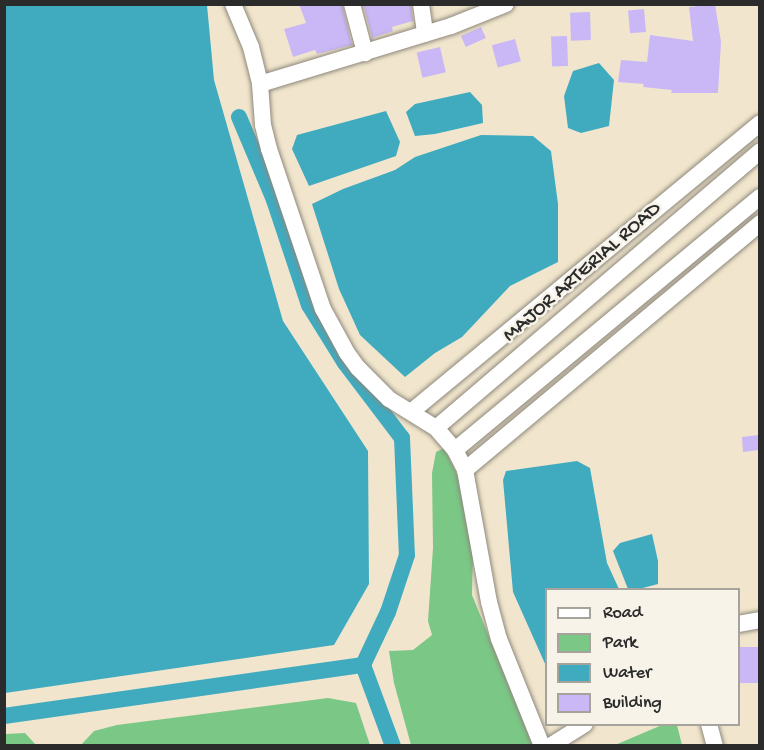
<!DOCTYPE html>
<style>
body{margin:0}
#map{position:relative;width:764px;height:750px;overflow:hidden;background:#f1e6cd;font-family:"Gochi Hand",sans-serif}
div>[style]{position:absolute}
[style*='--x']{left:calc(var(--x)*1px);top:calc(var(--y)*1px);width:calc(var(--w)*1px);rotate:calc(var(--a)*1deg)}
.green>*{inset:0;background:#7bc786}
.water>*{inset:0;background:#40aabf}
.canal>*{height:16px;margin:-8px;padding:0 8px;transform-origin:8px;border-radius:8px;background:#40aabf}
.building>*{inset:0;background:#cab8f6;transform-origin:0 0}
.roads{filter:drop-shadow(0 0 2px #8e887c) drop-shadow(0 0 2px #8e887c)}
.minor>*{height:16px;margin:-8px;padding:0 8px;transform-origin:8px;border-radius:8px;background:#fff}
span{translate:-50% -50%;white-space:nowrap;text-align:center;line-height:1.15;-webkit-text-stroke:5px #f7f3e8;paint-order:stroke}
.street-label{font-size:21px;color:#2b2b2b}
.frame{position:absolute;inset:0;border:6px solid #2b2b2b;pointer-events:none}
.legend{position:absolute;left:545px;top:588px;width:195px;height:138px;box-sizing:border-box;background:#f7f3e8;border:2px solid #a5a39c;margin:0;padding:8px 10px;list-style:none;font-size:18px;color:#2b2b2b}
.legend li{display:flex;align-items:center;gap:12px;height:30px}
.legend b{width:30px;border:2px solid #a5a39c}
</style>
<div id="map">
<div class="green">
<div style="clip-path:polygon(444px 448px,463px 486px,473px 553px,472px 595px,533px 745px,411px 745px,394px 683px,389px 651px,413px 650px,432px 635px,428px 621px,433px 548px,432px 473px,436px 452px)"></div>
<div style="clip-path:polygon(328px 698px,356px 703px,370px 745px,81px 745px,94px 731px,117px 725px)"></div>
<div style="clip-path:polygon(662px 725px,677px 725px,682px 745px,615px 745px)"></div>
<div style="clip-path:polygon(25px 733px,36px 745px,5px 745px,5px 734px)"></div>
</div>
<div class="water">
<div style="clip-path:polygon(4px 5px,207px 5px,214px 80px,283px 321px,368px 451px,369px 584px,334px 645px,5px 693px)"></div>
<div style="clip-path:polygon(599px 63px,614px 80px,609px 126px,581px 133px,568px 128px,564px 96px,573px 71px)"></div>
<div style="clip-path:polygon(470px 92px,482px 105px,483px 123px,435px 134px,415px 136px,406px 112px,415px 104px)"></div>
<div style="clip-path:polygon(386px 111px,400px 142px,396px 156px,309px 186px,292px 149px,297px 135px)"></div>
<div style="clip-path:polygon(481px 135px,533px 136px,551px 151px,558px 204px,558px 262px,510px 286px,462px 337px,435px 353px,405px 377px,360px 335px,339px 289px,312px 204px,343px 189px,395px 170px,415px 157px)"></div>
<div style="clip-path:polygon(577px 461px,590px 468px,607px 563px,619px 589px,546px 590px,546px 666px,513px 592px,503px 480px,506px 471px)"></div>
<div style="clip-path:polygon(652px 534px,658px 561px,658px 584px,639px 589px,628px 589px,613px 551px,620px 543px)"></div>
</div>
<div class="canal">
<div style="--x:239;--y:117;--w:90;--a:67.1"></div>
<div style="--x:274;--y:200;--w:111;--a:71.6"></div>
<div style="--x:309;--y:305;--w:68;--a:58.2"></div>
<div style="--x:345;--y:363;--w:94;--a:52.8"></div>
<div style="--x:402;--y:438;--w:117;--a:87.6"></div>
<div style="--x:407;--y:555;--w:60;--a:108.4"></div>
<div style="--x:388;--y:612;--w:59;--a:115.3"></div>
<div style="--x:4;--y:716;--w:363;--a:-8.1"></div>
<div style="--x:363;--y:665;--w:86;--a:69.7"></div>
</div>
<div class="building">
<div style="clip-path:polygon(299px 4px,342px 4px,352px 45px,317px 54px,315px 50px,293px 57px,284px 29px,306px 23px)"></div>
<div style="clip-path:polygon(363px 4px,411px 4px,413px 21px,392px 27px,393px 31px,372px 38px)"></div>
<div style="clip-path:polygon(715px 4px,721px 42px,718px 93px,671px 93px,672px 90px,643px 87px,644px 84px,618px 82px,621px 60px,647px 62px,650px 35px,693px 41px,689px 7px)"></div>
<div style="left:644px;top:9px;width:23px;height:16px;rotate:85deg"></div>
<div style="left:590px;top:12px;width:28px;height:20px;rotate:88deg"></div>
<div style="left:481px;top:27px;width:12px;height:22px;rotate:66deg"></div>
<div style="left:567px;top:36px;width:30px;height:16px;rotate:88deg"></div>
<div style="left:515px;top:39px;width:23px;height:24px;rotate:75deg"></div>
<div style="left:440px;top:47px;width:26px;height:24px;rotate:77deg"></div>
<div style="clip-path:polygon(759px 435px,759px 450px,743px 452px,742px 437px)"></div>
<div style="left:759px;top:647px;width:36px;height:21px;rotate:90deg"></div>
</div>
<div class="roads">
<div class="minor">
<div style="--x:233;--y:4;--w:47;--a:67.3"></div>
<div style="--x:251;--y:47;--w:38;--a:76"></div>
<div style="--x:260;--y:84;--w:41;--a:85.8"></div>
<div style="--x:263;--y:125;--w:25;--a:76"></div>
<div style="--x:269;--y:149;--w:169;--a:71.4"></div>
<div style="--x:323;--y:309;--w:50;--a:61.4"></div>
<div style="--x:347;--y:353;--w:19;--a:54"></div>
<div style="--x:358;--y:368;--w:44;--a:45"></div>
<div style="--x:389;--y:399;--w:55;--a:31.7"></div>
<div style="--x:436;--y:428;--w:29;--a:49"></div>
<div style="--x:455;--y:450;--w:22;--a:63"></div>
<div style="--x:465;--y:470;--w:134;--a:79.7"></div>
<div style="--x:489;--y:602;--w:38;--a:75"></div>
<div style="--x:499;--y:639;--w:115;--a:68.1"></div>
<div style="--x:352;--y:4;--w:51;--a:75.1"></div>
<div style="--x:421;--y:4;--w:30;--a:82"></div>
<div style="--x:260;--y:84;--w:200;--a:-16.9"></div>
<div style="--x:451;--y:26;--w:59;--a:-21.8"></div>
<div style="--x:411;--y:412;--w:453;--a:-39.6"></div>
<div style="--x:436;--y:428;--w:426;--a:-40.5"></div>
<div style="--x:455;--y:450;--w:396;--a:-39.7"></div>
<div style="--x:465;--y:470;--w:385;--a:-39.9"></div>
<div style="--x:738;--y:624;--w:22;--a:-10"></div>
<div style="--x:709;--y:724;--w:23;--a:75"></div>
<div style="--x:550;--y:746;--w:41;--a:-32.2"></div>
</div>
</div>
<div class="street-label">
<span style="left:583px;top:273px;rotate:-41deg">MAJOR ARTERIAL ROAD</span>
</div>
<div class="frame"></div>
<ul class="legend">
<li><b style="height:8px;background:#fff"></b>Road</li>
<li><b style="height:16px;background:#7bc786"></b>Park</li>
<li><b style="height:16px;background:#40aabf"></b>Water</li>
<li><b style="height:16px;background:#cab8f6"></b>Building</li>
</ul>
</div>
